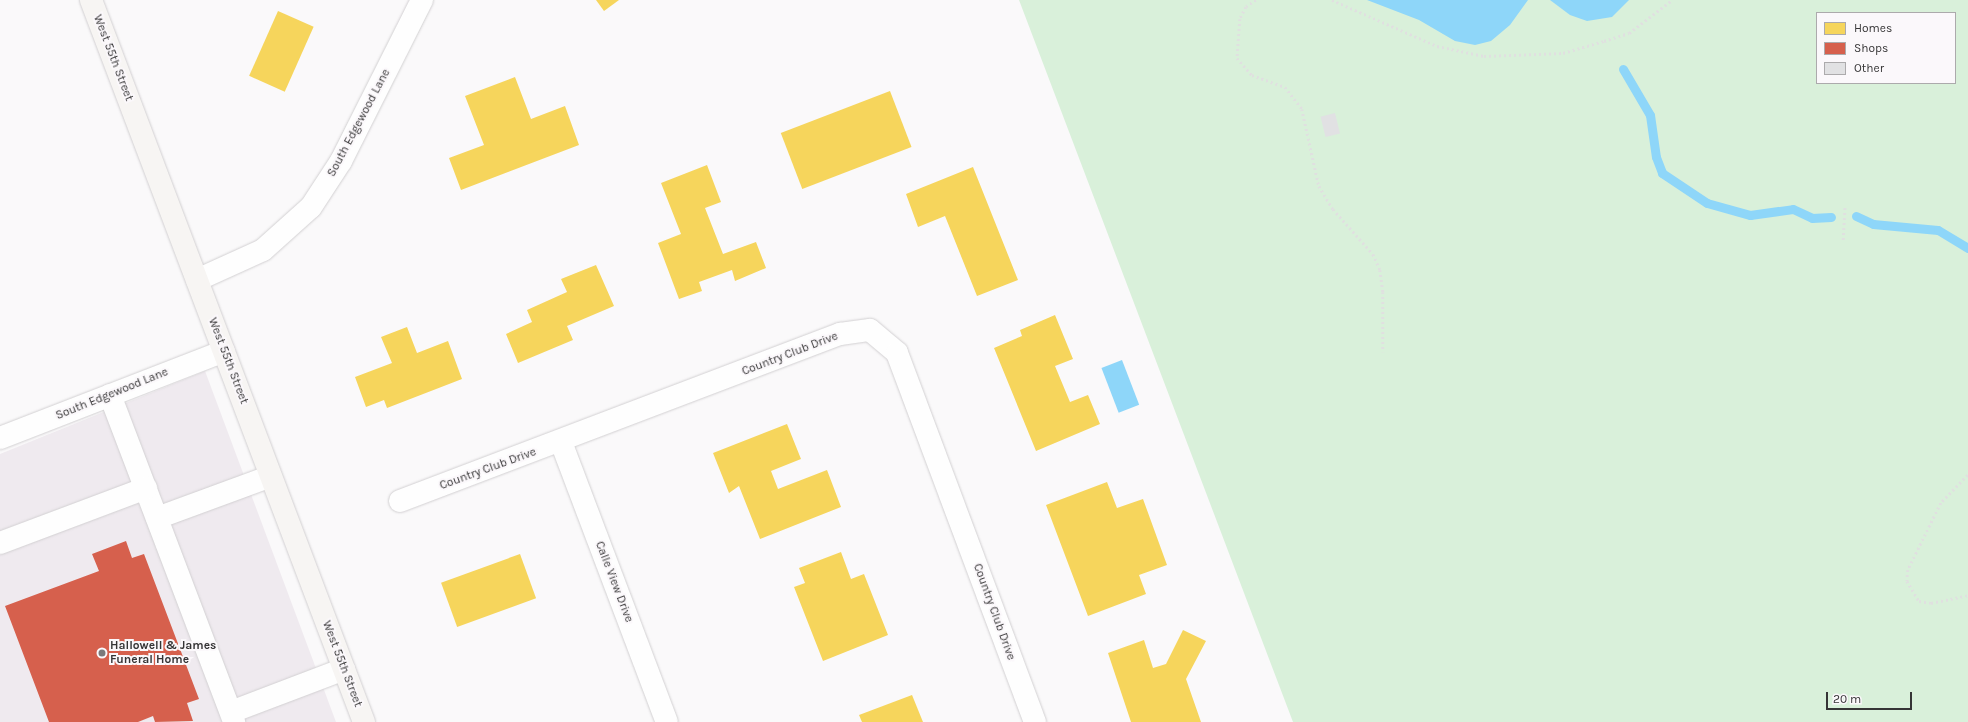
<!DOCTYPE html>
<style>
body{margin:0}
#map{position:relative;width:1968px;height:722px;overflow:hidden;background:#faf9fa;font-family:Karla,sans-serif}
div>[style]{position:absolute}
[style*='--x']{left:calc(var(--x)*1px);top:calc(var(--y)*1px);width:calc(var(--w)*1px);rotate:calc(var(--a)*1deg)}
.built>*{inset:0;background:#efeaef}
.green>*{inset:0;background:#d9f0da}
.water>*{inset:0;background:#8ed6f9;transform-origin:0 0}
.homes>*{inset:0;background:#f6d55c;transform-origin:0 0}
.shops>*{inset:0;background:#d6604d}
.stream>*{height:9px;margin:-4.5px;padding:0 4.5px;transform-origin:4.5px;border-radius:4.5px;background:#8ed6f9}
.building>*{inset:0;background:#e1e1e3;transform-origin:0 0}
.path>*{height:2.5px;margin-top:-1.25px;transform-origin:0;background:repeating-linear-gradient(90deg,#e0e0e0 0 2px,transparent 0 5px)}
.roads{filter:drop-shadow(0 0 1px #d2d0d2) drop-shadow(0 0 1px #d2d0d2)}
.minor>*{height:22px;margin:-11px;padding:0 11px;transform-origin:11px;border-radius:11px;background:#fefefe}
.major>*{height:22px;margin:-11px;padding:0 11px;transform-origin:11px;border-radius:11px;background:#f7f5f3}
.dots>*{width:11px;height:11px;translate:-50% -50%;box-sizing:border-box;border:2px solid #fbf8fb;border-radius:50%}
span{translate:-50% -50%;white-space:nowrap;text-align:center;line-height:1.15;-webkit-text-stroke:4px #fbf8fb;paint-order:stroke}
.street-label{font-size:12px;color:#363536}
.poi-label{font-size:12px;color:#363536;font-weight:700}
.left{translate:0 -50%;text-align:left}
.legend{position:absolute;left:1816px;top:12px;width:140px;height:72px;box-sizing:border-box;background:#fbf8fb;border:1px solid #acaaac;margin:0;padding:5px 7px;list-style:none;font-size:12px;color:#363536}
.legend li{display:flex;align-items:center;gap:8px;height:20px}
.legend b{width:20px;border:1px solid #acaaac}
.scale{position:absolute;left:1826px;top:692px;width:86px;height:18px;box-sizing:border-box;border:2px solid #363536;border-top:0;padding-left:5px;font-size:12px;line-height:14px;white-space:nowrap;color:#363536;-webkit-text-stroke:3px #fbf8fb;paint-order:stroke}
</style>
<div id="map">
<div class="built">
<div style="clip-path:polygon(205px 371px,336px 722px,0 722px,0 454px)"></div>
</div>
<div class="green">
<div style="clip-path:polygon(evenodd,1019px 0,1968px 0,1968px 722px,1293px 722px,1019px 0,1817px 13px,1955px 13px,1955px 83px,1817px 83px,1817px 13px)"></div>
</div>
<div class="water">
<div style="clip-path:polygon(1367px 0,1528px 0,1510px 25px,1491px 41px,1475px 45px,1455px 41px,1419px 20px)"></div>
<div style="clip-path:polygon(1550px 0,1629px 0,1612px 17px,1587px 21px,1570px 15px)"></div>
<div style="left:1122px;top:360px;width:48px;height:22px;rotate:69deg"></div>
</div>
<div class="homes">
<div style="clip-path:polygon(596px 0,619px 0,604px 11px)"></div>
<div style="left:278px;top:11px;width:39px;height:71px;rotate:24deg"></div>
<div style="clip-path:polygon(515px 77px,531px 119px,565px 106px,579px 145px,461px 190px,449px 158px,484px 145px,465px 96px)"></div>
<div style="left:890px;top:91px;width:60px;height:117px;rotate:69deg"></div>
<div style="clip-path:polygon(707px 165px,721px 202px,705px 208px,723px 254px,756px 242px,766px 268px,735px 281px,732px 270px,699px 282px,702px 291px,679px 299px,658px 243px,681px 234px,661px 183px)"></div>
<div style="clip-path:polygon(973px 167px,1018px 280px,977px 296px,945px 216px,918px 227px,906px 194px)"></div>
<div style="clip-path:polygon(596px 265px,614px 306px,567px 326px,573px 340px,518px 363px,506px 334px,532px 322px,527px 310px,567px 292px,561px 279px)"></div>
<div style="clip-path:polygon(1055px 315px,1073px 359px,1055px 366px,1070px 402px,1088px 395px,1100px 424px,1036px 451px,994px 348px,1022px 336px,1020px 330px)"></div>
<div style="clip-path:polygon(407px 327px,417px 353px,448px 341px,462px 379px,387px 408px,384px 400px,366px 407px,355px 377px,392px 363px,381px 337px)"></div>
<div style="clip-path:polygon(787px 424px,801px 459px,771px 471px,778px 489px,827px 470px,841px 507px,760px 539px,739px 486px,729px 493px,713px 453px)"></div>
<div style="clip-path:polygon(1107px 482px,1117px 508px,1143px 499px,1167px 565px,1139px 575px,1146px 594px,1088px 616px,1046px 505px)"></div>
<div style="clip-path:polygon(841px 552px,851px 579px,864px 574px,888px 635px,823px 661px,794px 587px,805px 583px,799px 568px)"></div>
<div style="left:520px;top:554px;width:47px;height:84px;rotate:70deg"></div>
<div style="clip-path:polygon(1183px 630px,1206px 641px,1186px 679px,1201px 722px,1131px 722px,1108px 653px,1144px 640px,1153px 668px,1166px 664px)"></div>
<div style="clip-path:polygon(912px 695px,923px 722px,862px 722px,859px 715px)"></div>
</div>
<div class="shops">
<div style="clip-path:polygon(126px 541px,132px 558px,144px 554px,199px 699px,187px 703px,193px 721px,155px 722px,153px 716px,138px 722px,49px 722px,5px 606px,99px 571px,92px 554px)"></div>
</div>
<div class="stream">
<div style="--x:1623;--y:69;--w:53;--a:59.6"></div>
<div style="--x:1650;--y:115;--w:42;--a:81.9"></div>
<div style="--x:1656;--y:157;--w:17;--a:69"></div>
<div style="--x:1662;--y:173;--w:54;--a:33.7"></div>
<div style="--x:1707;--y:203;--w:45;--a:15.6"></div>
<div style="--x:1750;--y:215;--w:43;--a:-7.9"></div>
<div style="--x:1793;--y:209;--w:21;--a:25"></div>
<div style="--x:1812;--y:218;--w:19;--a:-3"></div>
<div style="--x:1856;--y:216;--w:19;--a:25"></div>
<div style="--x:1873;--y:224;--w:65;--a:5.3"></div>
<div style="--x:1938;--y:230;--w:35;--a:31"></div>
</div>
<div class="building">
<div style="left:1335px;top:113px;width:21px;height:15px;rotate:76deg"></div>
</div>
<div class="path">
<div style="--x:1256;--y:0;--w:12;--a:145"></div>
<div style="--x:1246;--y:7;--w:13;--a:117"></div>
<div style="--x:1240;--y:19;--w:39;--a:94"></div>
<div style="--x:1237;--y:58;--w:23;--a:49"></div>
<div style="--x:1252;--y:75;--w:35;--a:20"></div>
<div style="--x:1285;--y:87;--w:28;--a:52"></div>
<div style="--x:1302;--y:109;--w:79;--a:77.6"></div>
<div style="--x:1319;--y:186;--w:27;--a:59"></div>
<div style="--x:1333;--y:209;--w:60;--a:48.4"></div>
<div style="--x:1373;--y:254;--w:17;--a:66"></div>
<div style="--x:1380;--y:270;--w:22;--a:82"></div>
<div style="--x:1383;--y:292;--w:60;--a:90"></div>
<div style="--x:1332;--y:0;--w:115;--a:23.7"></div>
<div style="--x:1437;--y:46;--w:48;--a:12"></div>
<div style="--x:1484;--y:56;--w:79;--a:-2.2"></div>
<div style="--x:1563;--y:53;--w:43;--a:-16.3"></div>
<div style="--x:1604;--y:41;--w:26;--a:-18"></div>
<div style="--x:1629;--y:33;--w:54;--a:-37.5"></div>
<div style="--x:1843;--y:240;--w:35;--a:-87"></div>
<div style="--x:1968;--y:475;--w:39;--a:134"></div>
<div style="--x:1941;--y:503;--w:75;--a:116.2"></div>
<div style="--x:1908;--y:570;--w:11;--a:95"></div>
<div style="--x:1907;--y:581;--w:23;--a:59"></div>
<div style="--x:1919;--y:601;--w:12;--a:9"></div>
<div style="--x:1931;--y:603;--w:38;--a:-12"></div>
</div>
<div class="roads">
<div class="minor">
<div style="--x:197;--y:280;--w:72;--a:-24.4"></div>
<div style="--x:263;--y:250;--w:64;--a:-41.9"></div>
<div style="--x:311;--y:207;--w:55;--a:-56.9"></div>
<div style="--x:341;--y:161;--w:180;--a:-63.3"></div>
<div style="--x:110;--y:395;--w:350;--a:69.2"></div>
<div style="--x:0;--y:438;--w:240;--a:-21.2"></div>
<div style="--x:561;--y:442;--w:299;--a:69.3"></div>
<div style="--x:400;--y:501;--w:471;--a:-20.8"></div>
<div style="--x:840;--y:334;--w:30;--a:-8"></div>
<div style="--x:870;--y:330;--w:35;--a:40"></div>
<div style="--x:897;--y:353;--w:394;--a:69.5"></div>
<div style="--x:157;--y:518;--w:121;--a:-20.2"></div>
<div style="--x:0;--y:543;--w:156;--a:-20.6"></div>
<div style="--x:231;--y:712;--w:121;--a:-20.8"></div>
</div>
<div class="major">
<div style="--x:91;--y:0;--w:772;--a:69.29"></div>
</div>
</div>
<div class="dots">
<div style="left:102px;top:653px;background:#7b7a7b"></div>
</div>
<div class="street-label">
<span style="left:113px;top:58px;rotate:69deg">West 55th Street</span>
<span style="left:359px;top:123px;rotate:-62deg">South Edgewood Lane</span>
<span style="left:790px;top:354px;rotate:-21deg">Country Club Drive</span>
<span style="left:228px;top:361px;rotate:69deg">West 55th Street</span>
<span style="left:112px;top:394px;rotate:-22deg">South Edgewood Lane</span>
<span style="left:488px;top:469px;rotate:-20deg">Country Club Drive</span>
<span style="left:614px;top:582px;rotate:69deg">Calle View Drive</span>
<span style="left:994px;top:612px;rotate:70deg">Country Club Drive</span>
<span style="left:342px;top:664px;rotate:69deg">West 55th Street</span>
</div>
<div class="poi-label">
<span class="left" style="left:110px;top:653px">Hallowell &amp; James<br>Funeral Home</span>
</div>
<ul class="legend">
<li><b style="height:11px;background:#f6d55c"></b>Homes</li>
<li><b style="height:11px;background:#d6604d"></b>Shops</li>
<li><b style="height:11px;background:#e1e1e3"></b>Other</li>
</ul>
<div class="scale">20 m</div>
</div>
